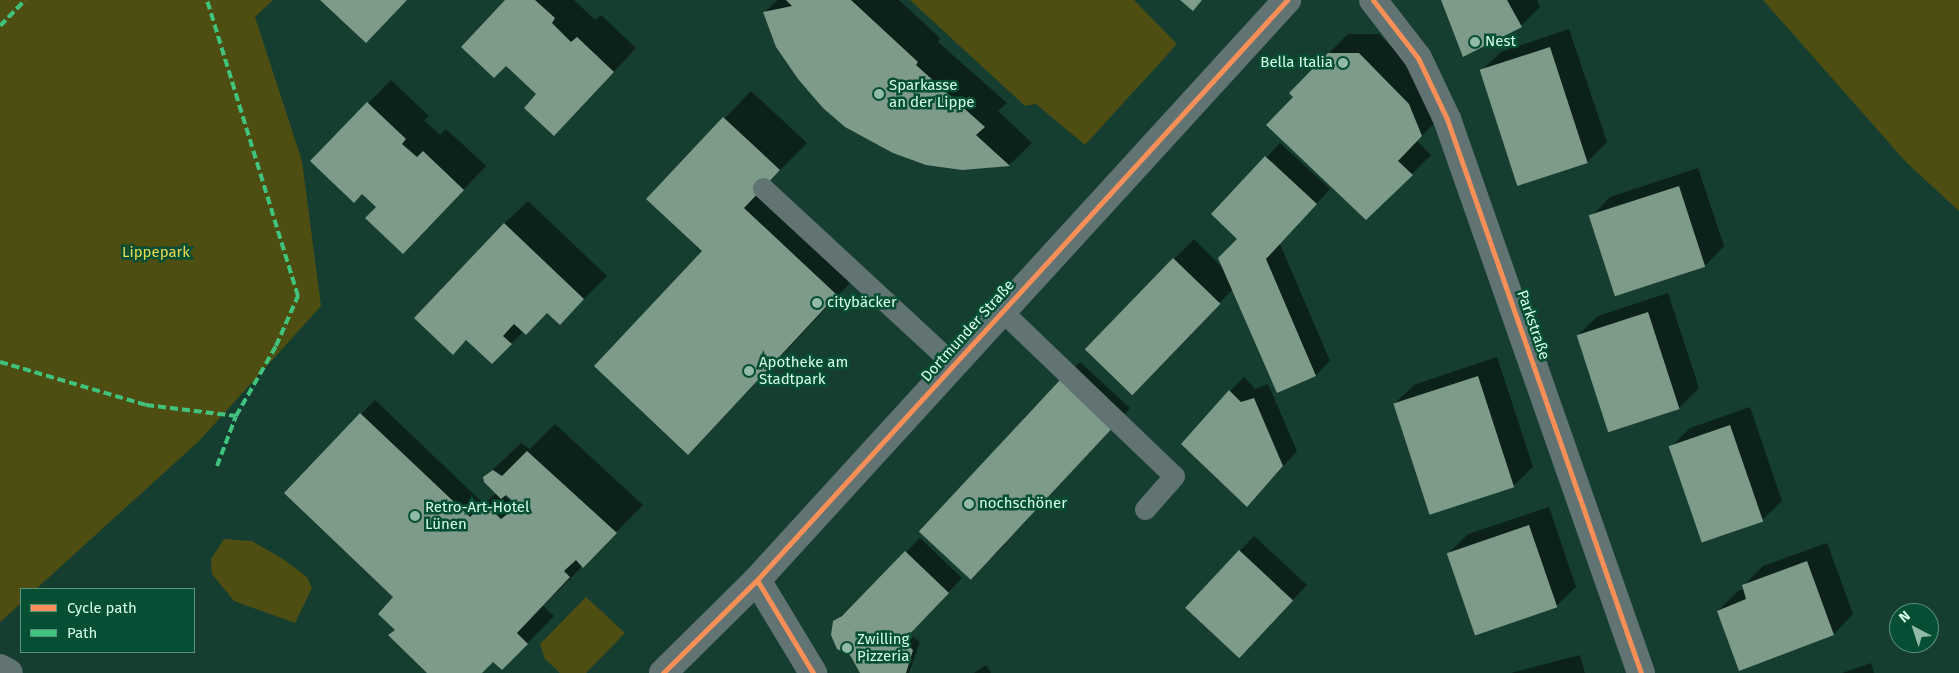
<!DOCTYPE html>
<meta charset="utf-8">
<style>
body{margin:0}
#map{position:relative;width:1959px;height:673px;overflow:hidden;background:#163e30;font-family:"Fira Sans",sans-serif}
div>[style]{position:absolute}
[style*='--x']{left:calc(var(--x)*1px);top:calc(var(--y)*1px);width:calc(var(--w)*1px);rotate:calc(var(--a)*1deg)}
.green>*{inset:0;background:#4e4e13}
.shadow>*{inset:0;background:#0007}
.building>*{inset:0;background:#7e9a89;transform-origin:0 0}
.service>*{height:21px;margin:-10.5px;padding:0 10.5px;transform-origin:10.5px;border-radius:10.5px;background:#627374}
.minor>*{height:28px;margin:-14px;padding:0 14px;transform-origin:14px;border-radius:14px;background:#627374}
.quiet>*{height:4px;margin-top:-2px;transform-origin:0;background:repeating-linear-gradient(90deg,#40c37c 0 8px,transparent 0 12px)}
.cycleway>*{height:5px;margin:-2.5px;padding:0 2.5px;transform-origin:2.5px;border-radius:2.5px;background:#f78f57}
.dots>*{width:14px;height:14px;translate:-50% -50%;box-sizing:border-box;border:2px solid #064e34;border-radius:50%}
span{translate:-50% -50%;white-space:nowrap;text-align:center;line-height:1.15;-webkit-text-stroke:5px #064e34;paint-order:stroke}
.poi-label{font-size:15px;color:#d5fde8}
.left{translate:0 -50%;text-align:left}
.right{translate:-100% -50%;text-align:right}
.park-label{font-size:15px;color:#ebda50}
.street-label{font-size:15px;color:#d5fde8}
.legend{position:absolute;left:20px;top:588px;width:175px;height:65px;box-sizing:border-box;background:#064e34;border:1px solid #59947c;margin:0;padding:6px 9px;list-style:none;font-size:15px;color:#d5fde8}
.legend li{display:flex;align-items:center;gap:10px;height:25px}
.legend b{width:25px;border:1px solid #59947c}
.north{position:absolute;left:1889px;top:603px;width:50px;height:50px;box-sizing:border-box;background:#064e34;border:1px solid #59947c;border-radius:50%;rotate:320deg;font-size:14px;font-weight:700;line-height:20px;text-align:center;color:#d5fde8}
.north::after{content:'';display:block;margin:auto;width:18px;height:22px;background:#92baa8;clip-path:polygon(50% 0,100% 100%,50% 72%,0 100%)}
</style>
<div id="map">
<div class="green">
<div style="clip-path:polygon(0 0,273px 0,255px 17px,302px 161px,321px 306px,199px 441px,36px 589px,21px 589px,21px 603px,0 622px)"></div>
<div style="clip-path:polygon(910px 0,1134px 0,1177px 44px,1085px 145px,1036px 104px,1025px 106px)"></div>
<div style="clip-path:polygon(1763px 0,1959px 0,1959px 211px,1906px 162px)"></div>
<div style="clip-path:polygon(224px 539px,252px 541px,283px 559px,307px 577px,312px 588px,295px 623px,234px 601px,212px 574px,211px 559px)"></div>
<div style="clip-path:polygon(586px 597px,625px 633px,586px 673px,560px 673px,545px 659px,540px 644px)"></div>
</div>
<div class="shadow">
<div style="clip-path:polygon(507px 0,574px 0,595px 20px,601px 15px,636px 48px,577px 111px,538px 94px)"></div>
<div style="clip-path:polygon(777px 0,899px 0,940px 38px,938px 42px,1007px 103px,998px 111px,1032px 143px,1009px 165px,962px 169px,765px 12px)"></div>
<div style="clip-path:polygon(1443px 0,1537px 0,1540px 7px,1521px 26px)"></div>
<div style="clip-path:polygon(1569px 29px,1607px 142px,1587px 162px,1481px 71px,1501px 52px)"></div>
<div style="clip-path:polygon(1348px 34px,1379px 34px,1428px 84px,1441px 116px,1417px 141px,1431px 155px,1412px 174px,1295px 97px,1328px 54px)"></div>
<div style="clip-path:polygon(391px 80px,429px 116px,424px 120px,440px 135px,446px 129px,486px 166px,426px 229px,378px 207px,363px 193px,312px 161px)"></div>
<div style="clip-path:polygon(751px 91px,807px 143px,770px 180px,864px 268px,715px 426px,703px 251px,648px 199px)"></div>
<div style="clip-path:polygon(1280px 143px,1330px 189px,1280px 244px,1330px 361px,1316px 375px,1278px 392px,1233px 289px,1131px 392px,1086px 348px,1194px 239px,1224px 269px,1239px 239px,1213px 214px)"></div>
<div style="clip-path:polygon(1698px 168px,1724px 246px,1705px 266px,1591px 217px,1610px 197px)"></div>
<div style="clip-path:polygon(528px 201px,607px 276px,583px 300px,548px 312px,524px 331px,492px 363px,467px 339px,453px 353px,504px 224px)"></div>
<div style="clip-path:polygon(1668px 293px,1699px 388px,1679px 408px,1578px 335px,1598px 316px)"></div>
<div style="clip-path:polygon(1497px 357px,1533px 467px,1513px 486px,1394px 404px,1414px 385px)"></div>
<div style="clip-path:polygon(1080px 362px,1130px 408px,991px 559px,1061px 381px)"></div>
<div style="clip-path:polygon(1244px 377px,1255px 389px,1268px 384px,1297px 451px,1261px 491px,1230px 391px)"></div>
<div style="clip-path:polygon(evenodd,375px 400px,484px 504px,497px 493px,484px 478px,521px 443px,530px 449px,555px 424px,643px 505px,543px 606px,554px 616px,502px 669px,493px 660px,481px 673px,429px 673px,390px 635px,396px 629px,395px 597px,285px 493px,375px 400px,506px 493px,517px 504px,515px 505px,504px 495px,506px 493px)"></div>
<div style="clip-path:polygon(1750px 407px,1782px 501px,1762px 520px,1671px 447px,1690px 428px)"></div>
<div style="clip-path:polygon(1549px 507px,1576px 587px,1556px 606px,1449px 553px,1468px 534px)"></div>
<div style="clip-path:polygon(1254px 536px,1307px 585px,1253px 642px,1186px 608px)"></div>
<div style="clip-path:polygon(920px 538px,962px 578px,909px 634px,920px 642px,909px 673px,861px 673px,834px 621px,850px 609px)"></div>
<div style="clip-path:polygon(1827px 543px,1853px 614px,1834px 634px,1740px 669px,1718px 611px,1738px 591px,1744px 589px,1743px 586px,1763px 566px)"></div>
<div style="clip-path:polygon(1580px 655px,1585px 673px,1511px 673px)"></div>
<div style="clip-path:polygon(1871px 663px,1874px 673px,1842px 673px)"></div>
<div style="clip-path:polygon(986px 665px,991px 673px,974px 673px)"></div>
</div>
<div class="building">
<div style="clip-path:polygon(320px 0,407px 0,366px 43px)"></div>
<div style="clip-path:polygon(505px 0,535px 0,555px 18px,552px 23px,571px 42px,577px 37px,614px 72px,554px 136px,524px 108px,536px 94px,506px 66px,494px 78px,461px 47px)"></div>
<div style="clip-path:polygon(786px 0,851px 0,918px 62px,916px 65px,985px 127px,976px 135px,1010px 166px,962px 170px,926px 165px,893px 153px,845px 127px,823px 108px,798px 79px,776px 47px,763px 12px,792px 6px)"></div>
<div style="clip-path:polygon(1180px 0,1202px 0,1193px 11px)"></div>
<div style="clip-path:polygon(1441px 0,1507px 0,1522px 27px,1463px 57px)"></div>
<div style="left:1550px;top:47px;width:122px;height:74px;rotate:72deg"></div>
<div style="clip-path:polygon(1328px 53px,1359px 53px,1409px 104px,1422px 136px,1398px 161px,1413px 175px,1366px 220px,1266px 125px,1293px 97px,1289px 93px)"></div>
<div style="clip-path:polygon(367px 102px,406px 139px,402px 144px,417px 157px,423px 151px,464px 190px,403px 254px,365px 218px,376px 207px,362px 194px,354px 203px,310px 161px)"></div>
<div style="clip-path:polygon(723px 117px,780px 170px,744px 208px,837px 295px,688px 455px,594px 366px,702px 251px,646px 199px)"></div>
<div style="clip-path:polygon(1265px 156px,1317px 204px,1266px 259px,1316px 376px,1277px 393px,1218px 258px,1237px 239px,1211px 214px)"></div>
<div style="left:1679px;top:186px;width:85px;height:95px;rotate:72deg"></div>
<div style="clip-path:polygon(504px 223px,584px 299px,560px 325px,547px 313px,526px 335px,514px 324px,503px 336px,512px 344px,492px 364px,466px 340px,453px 355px,414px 318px)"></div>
<div style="left:1173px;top:258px;width:66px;height:127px;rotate:44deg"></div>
<div style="left:1648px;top:312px;width:102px;height:75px;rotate:72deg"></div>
<div style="left:1478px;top:376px;width:117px;height:89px;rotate:72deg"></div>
<div style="left:1060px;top:380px;width:71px;height:207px;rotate:43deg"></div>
<div style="clip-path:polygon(1229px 390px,1241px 402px,1254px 398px,1283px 466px,1247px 507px,1181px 444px)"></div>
<div style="clip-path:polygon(360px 413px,470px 517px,484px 503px,501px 519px,518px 506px,506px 495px,501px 499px,484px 482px,483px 477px,493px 470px,502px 476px,527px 451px,617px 533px,583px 568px,576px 560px,564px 571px,570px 577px,517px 633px,528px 644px,502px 670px,493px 662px,482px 673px,427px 673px,388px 635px,395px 630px,378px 614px,393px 597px,284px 493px)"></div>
<div style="left:1730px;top:425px;width:102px;height:65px;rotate:71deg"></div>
<div style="left:1529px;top:525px;width:87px;height:87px;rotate:71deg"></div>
<div style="left:1239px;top:550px;width:74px;height:79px;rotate:43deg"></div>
<div style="clip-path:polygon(905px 551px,949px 593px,903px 641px,913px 650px,906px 673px,860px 673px,850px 655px,837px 649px,831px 635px,833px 621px,842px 616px)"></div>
<div style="clip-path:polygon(1807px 561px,1834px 635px,1739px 671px,1717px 611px,1746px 599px,1742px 585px)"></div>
</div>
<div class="service">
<div style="--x:763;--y:188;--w:260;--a:42.8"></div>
<div style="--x:1002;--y:311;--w:238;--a:43.8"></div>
<div style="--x:1174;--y:476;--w:44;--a:131.3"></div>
</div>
<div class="minor">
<div style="--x:1373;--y:0;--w:73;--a:52.2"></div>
<div style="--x:1418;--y:58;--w:68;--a:64.6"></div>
<div style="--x:1447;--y:119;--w:587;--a:70.7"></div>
<div style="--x:757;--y:580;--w:109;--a:58.9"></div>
<div style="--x:0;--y:668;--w:10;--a:29"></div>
<div style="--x:663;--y:673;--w:132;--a:-44.7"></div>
<div style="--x:757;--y:580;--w:786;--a:-47.58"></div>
</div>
<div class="quiet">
<div style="--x:0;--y:26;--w:36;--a:-46"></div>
<div style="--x:0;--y:362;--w:152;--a:16.4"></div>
<div style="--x:146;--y:405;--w:91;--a:7"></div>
<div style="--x:236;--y:416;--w:81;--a:-60.3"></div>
<div style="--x:276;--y:346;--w:55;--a:-66.3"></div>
<div style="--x:298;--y:296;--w:310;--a:-107.1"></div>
<div style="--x:217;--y:466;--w:53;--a:-69.2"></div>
</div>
<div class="cycleway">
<div style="--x:1373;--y:0;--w:73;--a:52.2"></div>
<div style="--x:1418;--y:58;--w:68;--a:64.6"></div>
<div style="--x:1447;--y:119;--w:587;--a:70.7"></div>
<div style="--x:757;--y:580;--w:109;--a:58.9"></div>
<div style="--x:663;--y:673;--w:132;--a:-44.7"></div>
<div style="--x:757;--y:580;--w:786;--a:-47.58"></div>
</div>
<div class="dots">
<div style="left:1475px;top:42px;background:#92baa8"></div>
<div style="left:1343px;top:63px;background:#92baa8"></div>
<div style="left:879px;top:94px;background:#92baa8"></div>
<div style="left:817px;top:303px;background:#92baa8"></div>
<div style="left:749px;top:371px;background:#92baa8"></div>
<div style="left:969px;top:504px;background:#92baa8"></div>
<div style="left:415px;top:516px;background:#92baa8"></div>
<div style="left:847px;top:648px;background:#92baa8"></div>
</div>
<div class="poi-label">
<span class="left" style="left:1485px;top:42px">Nest</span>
<span class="right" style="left:1333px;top:63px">Bella Italia</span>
<span class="left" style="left:889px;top:94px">Sparkasse<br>an der Lippe</span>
<span class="left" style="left:827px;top:303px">citybäcker</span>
<span class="left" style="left:759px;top:371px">Apotheke am<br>Stadtpark</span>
<span class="left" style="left:979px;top:504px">nochschöner</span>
<span class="left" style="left:425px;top:516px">Retro-Art-Hotel<br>Lünen</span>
<span class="left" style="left:857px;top:648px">Zwilling<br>Pizzeria</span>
</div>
<div class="park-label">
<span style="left:156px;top:253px">Lippepark</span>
</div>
<div class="street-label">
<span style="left:1533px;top:325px;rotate:71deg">Parkstraße</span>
<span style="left:968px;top:331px;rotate:-48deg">Dortmunder Straße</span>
</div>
<ul class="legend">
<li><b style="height:6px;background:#f78f57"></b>Cycle path</li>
<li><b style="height:6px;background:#40c37c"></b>Path</li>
</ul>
<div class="north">N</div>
</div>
